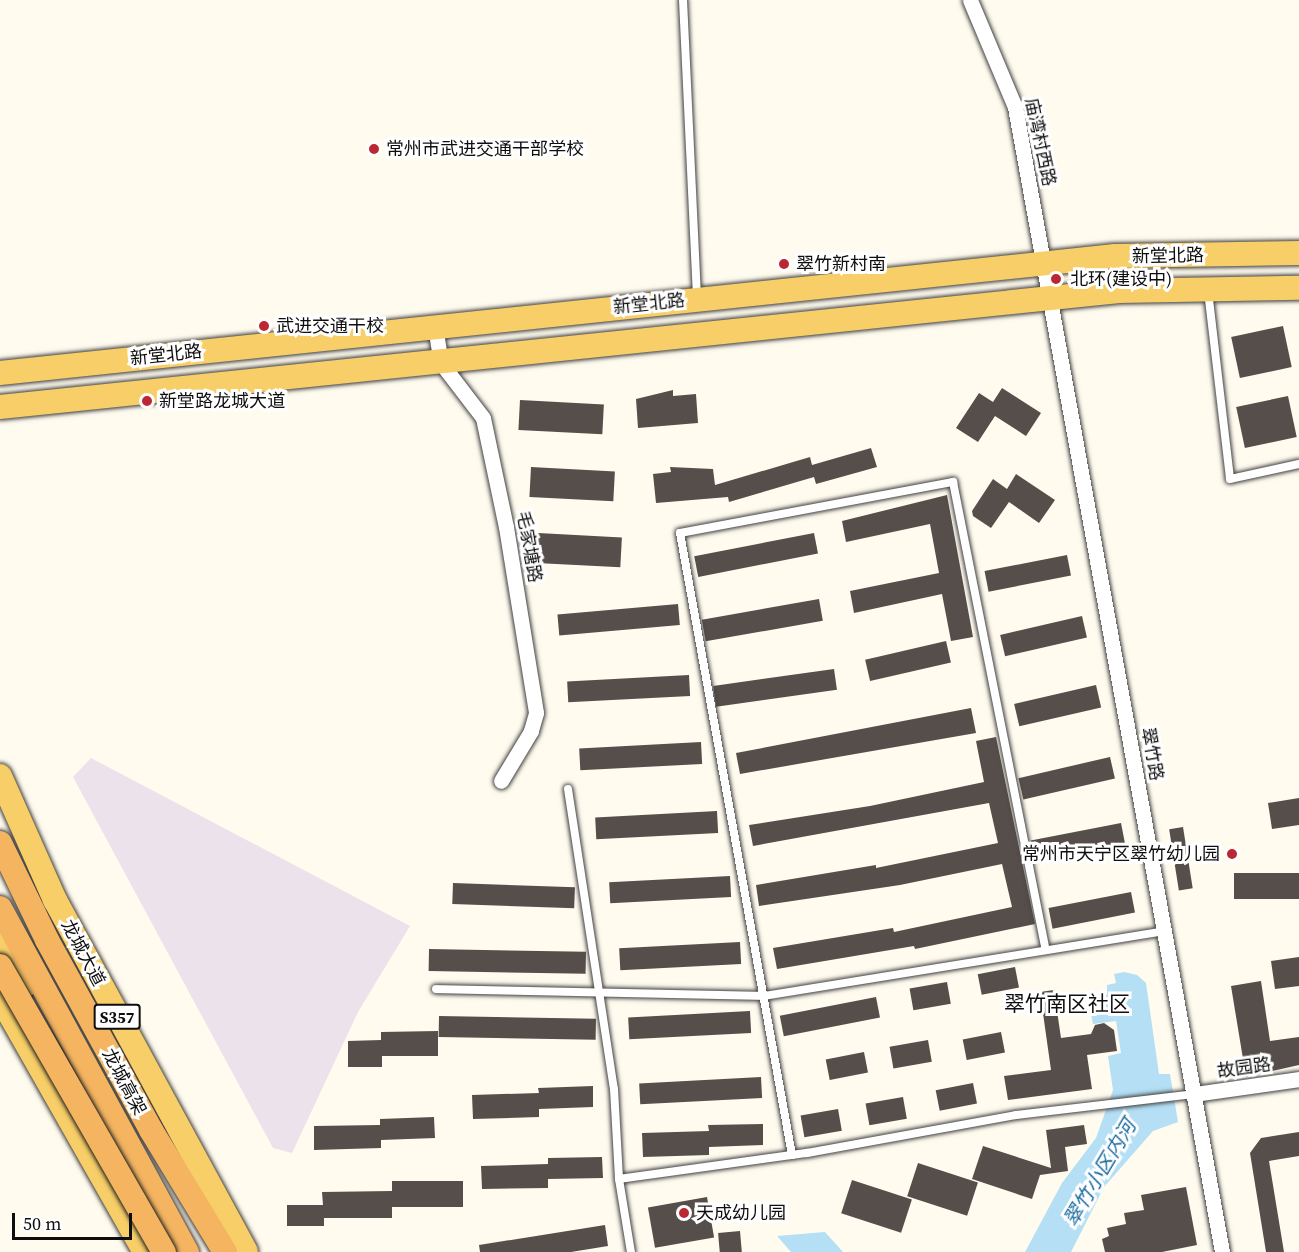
<!DOCTYPE html>
<meta charset="utf-8">
<style>
body{margin:0}
#map{position:relative;width:1299px;height:1252px;overflow:hidden;background:#fffbef;font-family:"Source Serif 4","Noto Sans SC",serif}
div>[style]{position:absolute}
[style*='--x']{left:calc(var(--x)*1px);top:calc(var(--y)*1px);width:calc(var(--w)*1px);rotate:calc(var(--a)*1deg)}
.industrial>*{inset:0;background:#ebe2ec}
.water>*{inset:0;background:#b4dff5}
.building>*{inset:0;background:#564e4a;transform-origin:0 0}
.roads{filter:drop-shadow(0 0 2px #414141) drop-shadow(0 0 2px #414141)}
.service>*{height:8px;margin:-4px;padding:0 4px;transform-origin:4px;border-radius:4px;background:#fff}
.minor>*{height:15px;margin:-7.5px;padding:0 7.5px;transform-origin:7.5px;border-radius:7.5px;background:#fff}
.primary>*{height:24px;margin:-12px;padding:0 12px;transform-origin:12px;border-radius:12px;background:#f7ce67}
.trunk>*{height:24px;margin:-12px;padding:0 12px;transform-origin:12px;border-radius:12px;background:#f4b460}
.bridges{filter:drop-shadow(0 0 2px #1f1f1f) drop-shadow(0 0 2px #1f1f1f)}
.trunk-bridge>*{height:24px;margin:-12px;padding:0 12px;transform-origin:12px;border-radius:12px;background:#f4b460}
.dots>*{width:16px;height:16px;translate:-50% -50%;box-sizing:border-box;border:3px solid #fff;border-radius:50%}
span{translate:-50% -50%;white-space:nowrap;text-align:center;line-height:1.15;-webkit-text-stroke:6px #fff;paint-order:stroke}
.shield-label span{padding:2px 4px;background:#fff;border:2px solid;border-radius:4px;-webkit-text-stroke-width:0}
.shield-label{font-size:16px;color:#0e0e0e;font-weight:700}
.street-label{font-size:18px;color:#0e0e0e}
.poi-label{font-size:18px;color:#0e0e0e}
.left{translate:0 -50%;text-align:left}
.right{translate:-100% -50%;text-align:right}
.water-label{font-size:20px;color:#18699e;font-style:italic}
.quarter-label{font-size:21px;color:#0e0e0e}
.scale{position:absolute;left:12px;top:1213px;width:120px;height:27px;box-sizing:border-box;border:3px solid #0e0e0e;border-top:0;padding-left:8px;font-size:18px;line-height:21px;white-space:nowrap;color:#0e0e0e;-webkit-text-stroke:4px #fff;paint-order:stroke}
</style>
<div id="map">
<div class="industrial">
<div style="clip-path:polygon(91px 758px,410px 926px,358px 1012px,292px 1153px,273px 1148px,73px 777px)"></div>
</div>
<div class="water">
<div style="clip-path:polygon(1124px 972px,1137px 975px,1146px 983px,1159px 1074px,1170px 1074px,1178px 1122px,1153px 1131px,1104px 1187px,1071px 1252px,1025px 1252px,1062px 1183px,1096px 1138px,1113px 1090px,1108px 1056px,1121px 1053px,1116px 1021px,1093px 1024px,1090px 1009px,1099px 1007px,1098px 997px,1107px 995px,1107px 985px,1116px 983px,1114px 974px)"></div>
<div style="clip-path:polygon(825px 1232px,843px 1252px,791px 1252px,777px 1236px)"></div>
</div>
<div class="building">
<div style="left:1283px;top:326px;width:42px;height:53px;rotate:78deg"></div>
<div style="clip-path:polygon(1002px 388px,1041px 413px,1026px 436px,995px 416px,978px 442px,956px 428px,979px 393px,993px 402px)"></div>
<div style="clip-path:polygon(673px 390px,673px 396px,696px 394px,698px 423px,638px 428px,636px 399px)"></div>
<div style="left:1288px;top:396px;width:42px;height:53px;rotate:78deg"></div>
<div style="left:520px;top:400px;width:84px;height:30px;rotate:3deg"></div>
<div style="clip-path:polygon(871px 448px,877px 467px,816px 484px,814px 477px,729px 502px,728px 497px,656px 503px,653px 474px,671px 472px,670px 467px,713px 469px,715px 485px,810px 457px,812px 465px)"></div>
<div style="left:531px;top:467px;width:84px;height:30px;rotate:3deg"></div>
<div style="clip-path:polygon(1016px 474px,1055px 500px,1039px 523px,1009px 502px,991px 528px,973px 516px,972px 511px,993px 479px,1007px 489px)"></div>
<div style="clip-path:polygon(947px 495px,973px 637px,951px 641px,942px 594px,854px 613px,850px 591px,939px 573px,930px 524px,846px 542px,842px 521px)"></div>
<div style="left:538px;top:533px;width:84px;height:30px;rotate:3deg"></div>
<div style="left:814px;top:533px;width:21px;height:122px;rotate:79deg"></div>
<div style="left:1067px;top:555px;width:21px;height:84px;rotate:79deg"></div>
<div style="left:819px;top:599px;width:22px;height:119px;rotate:80deg"></div>
<div style="left:678px;top:604px;width:21px;height:121px;rotate:85deg"></div>
<div style="left:1082px;top:616px;width:22px;height:84px;rotate:77deg"></div>
<div style="left:946px;top:641px;width:22px;height:83px;rotate:77deg"></div>
<div style="left:834px;top:669px;width:21px;height:122px;rotate:82deg"></div>
<div style="left:689px;top:675px;width:21px;height:122px;rotate:87deg"></div>
<div style="left:1096px;top:685px;width:23px;height:84px;rotate:77deg"></div>
<div style="clip-path:polygon(971px 708px,976px 733px,740px 774px,736px 753px)"></div>
<div style="clip-path:polygon(996px 737px,1035px 924px,915px 949px,914px 946px,777px 969px,773px 948px,893px 928px,894px 932px,1012px 907px,1002px 864px,900px 885px,759px 906px,756px 885px,876px 865px,876px 868px,998px 843px,989px 803px,753px 846px,749px 825px,870px 806px,984px 782px,976px 741px)"></div>
<div style="left:701px;top:742px;width:22px;height:122px;rotate:87deg"></div>
<div style="left:1110px;top:757px;width:22px;height:94px;rotate:77deg"></div>
<div style="clip-path:polygon(1299px 798px,1299px 825px,1272px 829px,1268px 803px)"></div>
<div style="left:717px;top:811px;width:22px;height:122px;rotate:87deg"></div>
<div style="left:1121px;top:823px;width:21px;height:92px;rotate:79deg"></div>
<div style="left:1183px;top:827px;width:62px;height:14px;rotate:81deg"></div>
<div style="left:1299px;top:873px;width:26px;height:65px;rotate:90deg"></div>
<div style="left:730px;top:876px;width:21px;height:121px;rotate:87deg"></div>
<div style="left:453px;top:883px;width:122px;height:21px;rotate:2deg"></div>
<div style="left:1131px;top:892px;width:21px;height:84px;rotate:79deg"></div>
<div style="left:740px;top:942px;width:22px;height:121px;rotate:87deg"></div>
<div style="left:429px;top:949px;width:157px;height:22px;rotate:1deg"></div>
<div style="clip-path:polygon(1299px 957px,1299px 986px,1275px 989px,1271px 961px)"></div>
<div style="left:1015px;top:967px;width:21px;height:38px;rotate:79deg"></div>
<div style="clip-path:polygon(1261px 981px,1270px 1041px,1299px 1037px,1299px 1065px,1246px 1077px,1231px 986px)"></div>
<div style="left:947px;top:982px;width:22px;height:38px;rotate:80deg"></div>
<div style="clip-path:polygon(1054px 990px,1061px 1038px,1091px 1034px,1095px 1025px,1104px 1023px,1114px 1030px,1117px 1051px,1087px 1055px,1092px 1089px,1008px 1100px,1004px 1076px,1051px 1070px,1040px 992px)"></div>
<div style="left:876px;top:997px;width:21px;height:98px;rotate:79deg"></div>
<div style="left:750px;top:1011px;width:22px;height:122px;rotate:87deg"></div>
<div style="left:439px;top:1016px;width:157px;height:21px;rotate:1deg"></div>
<div style="clip-path:polygon(438px 1031px,438px 1056px,382px 1056px,382px 1067px,348px 1067px,348px 1041px,381px 1040px,381px 1032px)"></div>
<div style="left:1001px;top:1032px;width:21px;height:39px;rotate:79deg"></div>
<div style="left:928px;top:1040px;width:22px;height:39px;rotate:80deg"></div>
<div style="left:864px;top:1052px;width:21px;height:39px;rotate:79deg"></div>
<div style="left:761px;top:1077px;width:21px;height:122px;rotate:87deg"></div>
<div style="left:973px;top:1083px;width:21px;height:38px;rotate:79deg"></div>
<div style="clip-path:polygon(593px 1086px,593px 1107px,539px 1109px,539px 1117px,473px 1119px,472px 1095px,539px 1093px,538px 1088px)"></div>
<div style="left:903px;top:1097px;width:22px;height:38px;rotate:80deg"></div>
<div style="left:838px;top:1109px;width:22px;height:38px;rotate:80deg"></div>
<div style="clip-path:polygon(434px 1117px,435px 1138px,381px 1140px,381px 1148px,314px 1150px,314px 1126px,380px 1125px,380px 1119px)"></div>
<div style="clip-path:polygon(763px 1124px,763px 1145px,709px 1147px,709px 1155px,643px 1157px,642px 1133px,709px 1131px,708px 1125px)"></div>
<div style="clip-path:polygon(1084px 1125px,1087px 1144px,1065px 1147px,1068px 1171px,1040px 1175px,1032px 1199px,972px 1179px,983px 1146px,1051px 1168px,1046px 1130px)"></div>
<div style="clip-path:polygon(1299px 1132px,1299px 1156px,1269px 1161px,1284px 1252px,1266px 1252px,1250px 1153px,1261px 1138px)"></div>
<div style="clip-path:polygon(602px 1157px,603px 1178px,548px 1179px,548px 1188px,482px 1189px,481px 1166px,548px 1164px,548px 1158px)"></div>
<div style="left:918px;top:1163px;width:63px;height:35px;rotate:18deg"></div>
<div style="left:852px;top:1180px;width:63px;height:35px;rotate:18deg"></div>
<div style="clip-path:polygon(392px 1181px,463px 1181px,463px 1207px,392px 1207px,392px 1218px,324px 1218px,324px 1226px,287px 1226px,287px 1205px,323px 1205px,322px 1192px,392px 1191px)"></div>
<div style="clip-path:polygon(1186px 1187px,1197px 1245px,1162px 1252px,1105px 1252px,1102px 1239px,1109px 1236px,1107px 1228px,1126px 1224px,1124px 1213px,1144px 1210px,1141px 1195px)"></div>
<div style="left:707px;top:1197px;width:41px;height:60px;rotate:80deg"></div>
<div style="clip-path:polygon(605px 1225px,608px 1246px,571px 1252px,480px 1252px,479px 1245px)"></div>
<div style="left:740px;top:1231px;width:21px;height:22px;rotate:85deg"></div>
</div>
<div class="roads">
<div class="service">
<div style="--x:683;--y:0;--w:298;--a:87.3"></div>
<div style="--x:1208;--y:291;--w:189;--a:83.3"></div>
<div style="--x:1230;--y:479;--w:71;--a:-12.3"></div>
<div style="--x:568;--y:789;--w:304;--a:81.3"></div>
<div style="--x:614;--y:1089;--w:90;--a:86.8"></div>
<div style="--x:619;--y:1179;--w:74;--a:80.7"></div>
<div style="--x:436;--y:989;--w:328;--a:1.2"></div>
<div style="--x:764;--y:996;--w:405;--a:-9.2"></div>
<div style="--x:792;--y:1155;--w:632;--a:-100.21"></div>
<div style="--x:680;--y:533;--w:278;--a:-10.6"></div>
<div style="--x:953;--y:482;--w:477;--a:78.8"></div>
<div style="--x:619;--y:1179;--w:190;--a:-7.9"></div>
<div style="--x:807;--y:1153;--w:212;--a:-10.3"></div>
<div style="--x:1016;--y:1115;--w:179;--a:-6.7"></div>
</div>
<div class="minor">
<div style="--x:970;--y:0;--w:116;--a:67.2"></div>
<div style="--x:1015;--y:107;--w:1164;--a:79.75"></div>
<div style="--x:435;--y:326;--w:37;--a:81"></div>
<div style="--x:441;--y:363;--w:69;--a:52.6"></div>
<div style="--x:483;--y:418;--w:111;--a:78.1"></div>
<div style="--x:506;--y:527;--w:188;--a:80.8"></div>
<div style="--x:536;--y:713;--w:19;--a:106"></div>
<div style="--x:531;--y:731;--w:58;--a:121"></div>
<div style="--x:1194;--y:1094;--w:106;--a:-8.1"></div>
</div>
<div class="primary">
<div style="--x:0;--y:373;--w:1121;--a:-5.99"></div>
<div style="--x:1115;--y:256;--w:184;--a:-0.9"></div>
<div style="--x:0;--y:407;--w:1125;--a:-5.92"></div>
<div style="--x:1119;--y:291;--w:180;--a:-1"></div>
<div style="--x:0;--y:776;--w:136;--a:66.1"></div>
<div style="--x:55;--y:900;--w:400;--a:61.5"></div>
<div style="--x:0;--y:941;--w:51;--a:60.9"></div>
<div style="--x:0;--y:997;--w:293;--a:60.4"></div>
</div>
<div class="trunk">
<div style="--x:0;--y:843;--w:108;--a:64.1"></div>
<div style="--x:47;--y:940;--w:217;--a:61.3"></div>
<div style="--x:151;--y:1130;--w:143;--a:58.8"></div>
<div style="--x:0;--y:908;--w:392;--a:61.5"></div>
</div>
</div>
<div class="bridges">
<div class="trunk-bridge">
<div style="--x:0;--y:966;--w:330;--a:60.2"></div>
</div>
</div>
<div class="dots">
<div style="left:374px;top:149px;background:#bc2734"></div>
<div style="left:784px;top:264px;background:#bc2734"></div>
<div style="left:1056px;top:279px;background:#bc2734"></div>
<div style="left:264px;top:326px;background:#bc2734"></div>
<div style="left:147px;top:401px;background:#bc2734"></div>
<div style="left:1232px;top:854px;background:#bc2734"></div>
<div style="left:684px;top:1213px;background:#bc2734"></div>
</div>
<div class="shield-label">
<span style="left:117px;top:1017px">S357</span>
</div>
<div class="street-label">
<span style="left:1040px;top:142px;rotate:78deg">庙湾村西路</span>
<span style="left:1168px;top:256px;rotate:-1deg">新堂北路</span>
<span style="left:649px;top:304px;rotate:-6deg">新堂北路</span>
<span style="left:166px;top:355px;rotate:-6deg">新堂北路</span>
<span style="left:529px;top:547px;rotate:80deg">毛家塘路</span>
<span style="left:1152px;top:754px;rotate:80deg">翠竹路</span>
<span style="left:83px;top:953px;rotate:62deg">龙城大道</span>
<span style="left:1244px;top:1068px;rotate:-8deg">故园路</span>
<span style="left:124px;top:1082px;rotate:62deg">龙城高架</span>
</div>
<div class="poi-label">
<span class="left" style="left:386px;top:149px">常州市武进交通干部学校</span>
<span class="left" style="left:796px;top:264px">翠竹新村南</span>
<span class="left" style="left:1070px;top:279px">北环(建设中)</span>
<span class="left" style="left:276px;top:326px">武进交通干校</span>
<span class="left" style="left:159px;top:401px">新堂路龙城大道</span>
<span class="right" style="left:1220px;top:854px">常州市天宁区翠竹幼儿园</span>
<span class="left" style="left:696px;top:1213px">天成幼儿园</span>
</div>
<div class="water-label">
<span style="left:1100px;top:1173px;rotate:-59deg">翠竹小区内河</span>
</div>
<div class="quarter-label">
<span style="left:1067px;top:1004px">翠竹南区社区</span>
</div>
<div class="scale">50 m</div>
</div>
